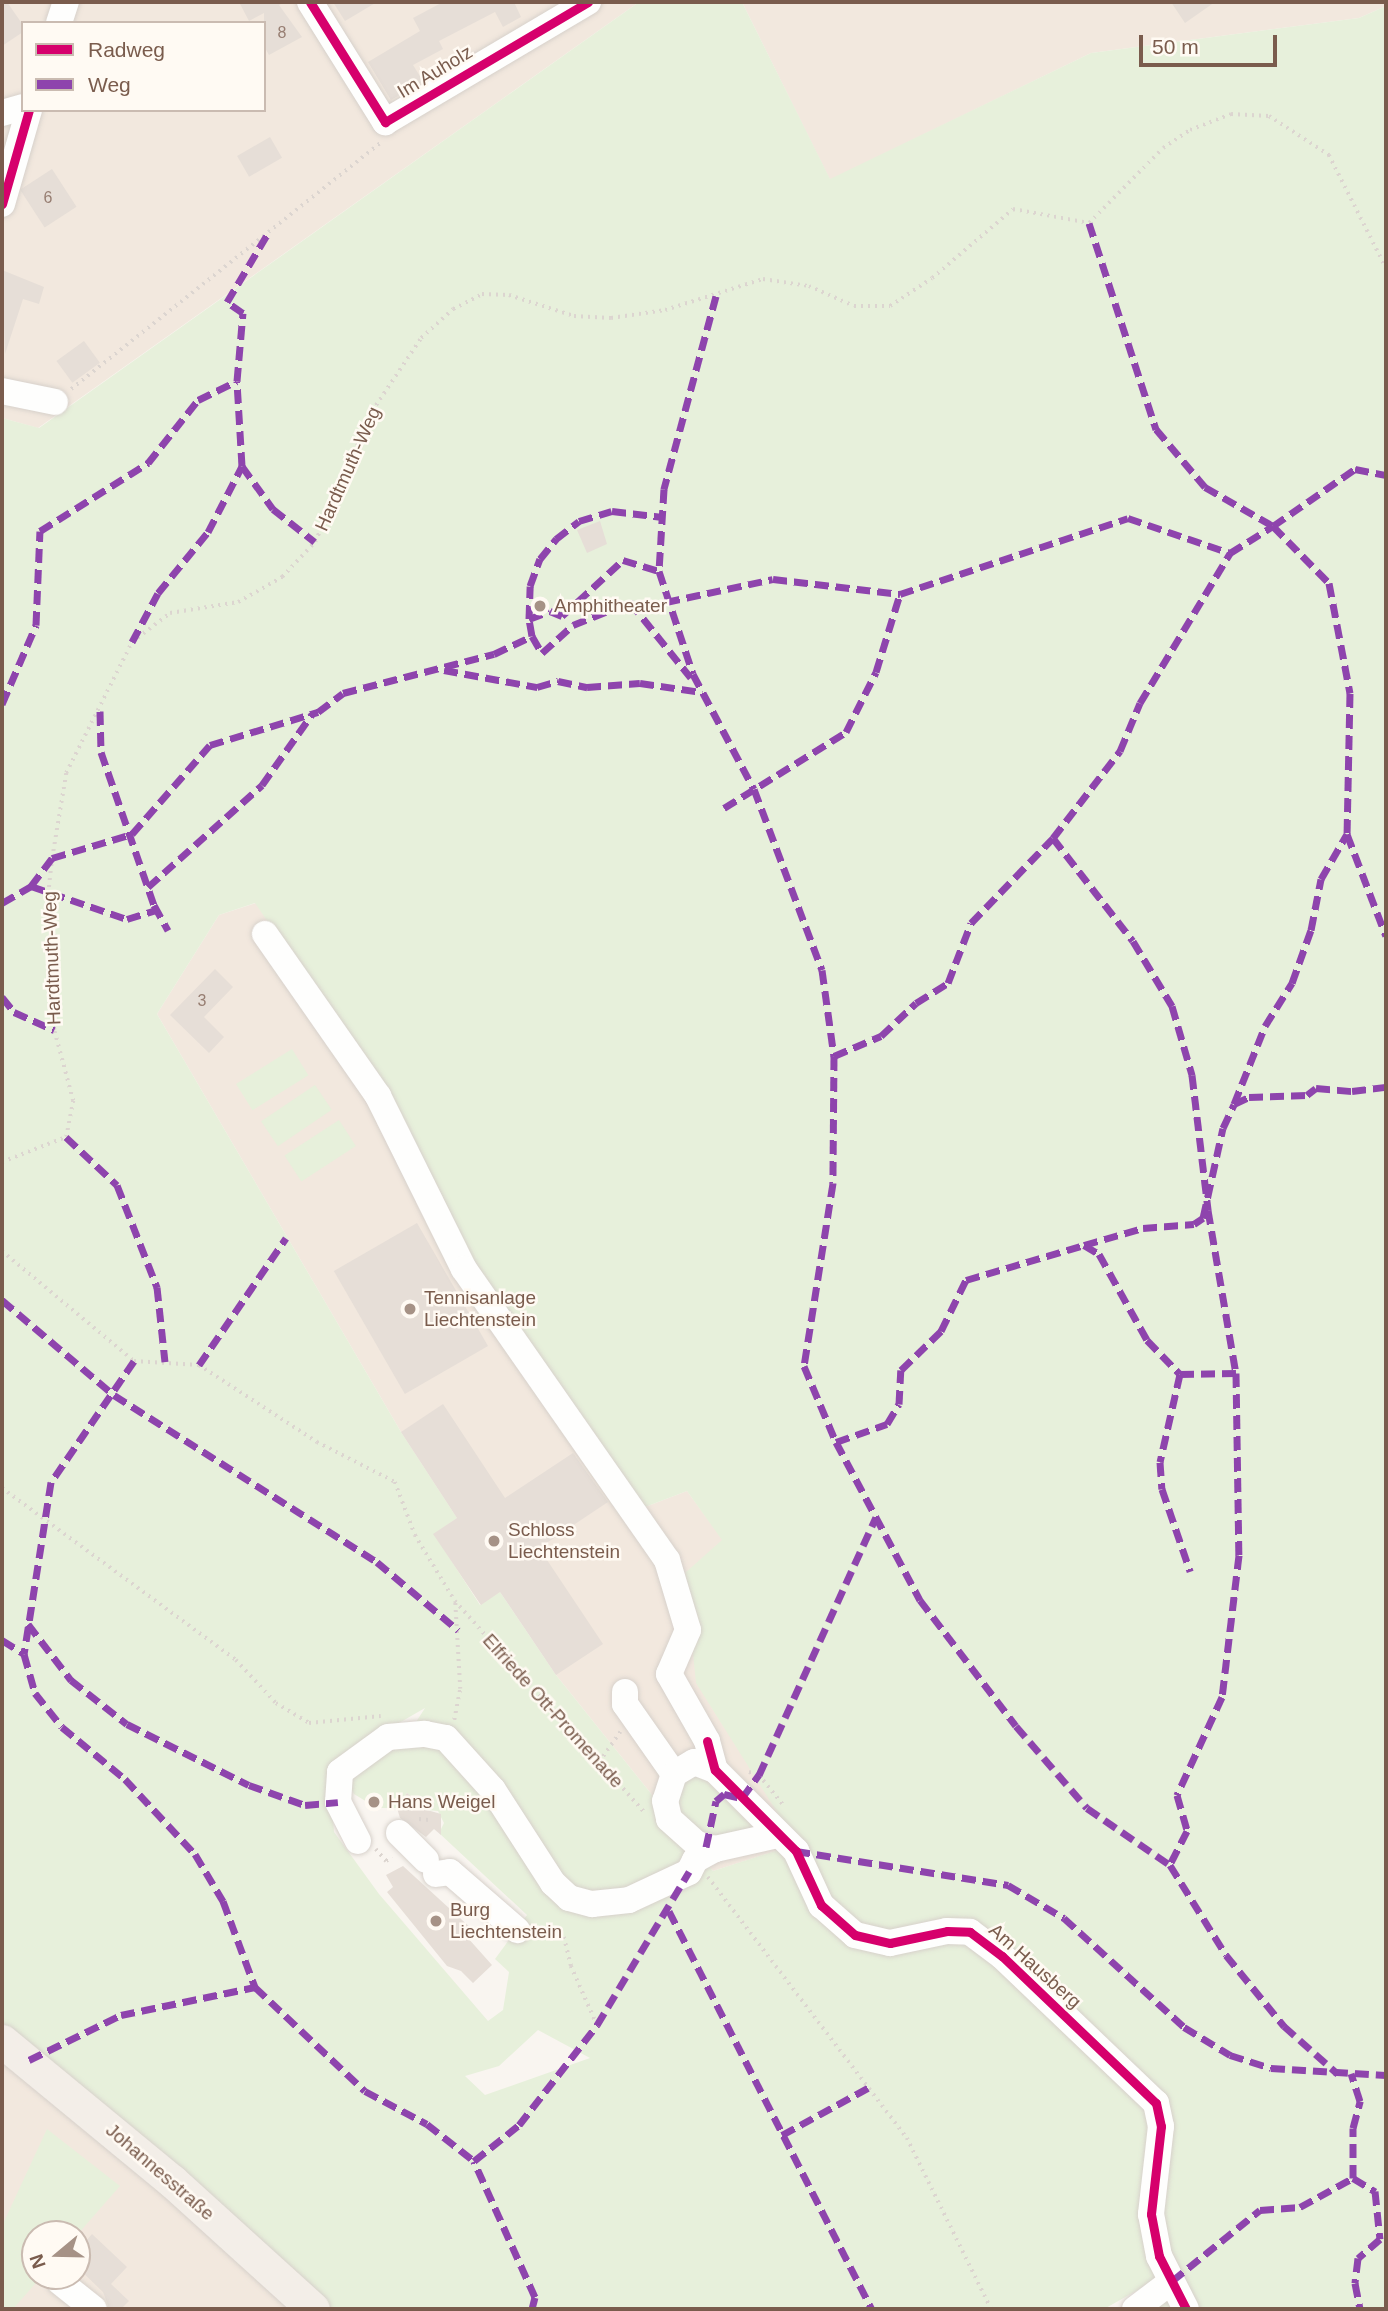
<!DOCTYPE html>
<meta charset="utf-8">
<style>
body{margin:0}
#map{position:relative;width:1388px;height:2311px;overflow:hidden;background:#f9f5f0;font-family:Helvetica,sans-serif}
div>[style]{position:absolute}
[style*='--x']{left:calc(var(--x)*1px);top:calc(var(--y)*1px);width:calc(var(--w)*1px);rotate:calc(var(--a)*1deg)}
.residential>*{inset:0;background:#f2e8de}
.green>*{inset:0;background:#e7f0db;transform-origin:0 0}
.building>*{inset:0;background:#e6ded7;transform-origin:0 0}
.path>*{height:3.5px;margin-top:-1.75px;transform-origin:0;background:repeating-linear-gradient(90deg,#dcd5d0 0 2px,transparent 0 7px)}
.roads{filter:drop-shadow(0 0 2px #d7d1cb) drop-shadow(0 0 2px #d7d1cb)}
.minor>*{height:26px;margin:-13px;padding:0 13px;transform-origin:13px;border-radius:13px;background:#fefefd}
.major>*{height:33px;margin:-16.5px;padding:0 16.5px;transform-origin:16.5px;border-radius:16.5px;background:#f3eee8}
.quiet>*{height:7px;margin-top:-3.5px;transform-origin:0;background:repeating-linear-gradient(90deg,#8e44ad 0 14px,transparent 0 21px)}
.cycleway>*{height:9px;margin:-4.5px;padding:0 4.5px;transform-origin:4.5px;border-radius:4.5px;background:#d6006c}
.dots>*{width:19px;height:19px;translate:-50% -50%;box-sizing:border-box;border:4px solid #fffaf3;border-radius:50%}
span{translate:-50% -50%;white-space:nowrap;text-align:center;line-height:1.15;-webkit-text-stroke:5px #fffaf3;paint-order:stroke}
.number-label{font-size:16px;color:#977e72}
.number-label span{-webkit-text-stroke-width:0}
.street-label{font-size:19px;color:#7a5c4d}
.poi-label{font-size:19px;color:#7a5c4d}
.left{translate:0 -50%;text-align:left}
.frame{position:absolute;inset:0;border:4px solid #7a5c4d;pointer-events:none}
.legend{position:absolute;left:21px;top:21px;width:245px;height:91px;box-sizing:border-box;background:#fffaf3;border:2px solid #cabbb1;margin:0;padding:9px 12px;list-style:none;font-size:21px;color:#7a5c4d}
.legend li{display:flex;align-items:center;gap:14px;height:35px}
.legend b{width:35px;border:2px solid #cabbb1}
.north{position:absolute;left:21px;top:2220px;width:70px;height:70px;box-sizing:border-box;background:#fffaf3;border:2px solid #cabbb1;border-radius:50%;rotate:251deg;font-size:19px;font-weight:700;line-height:28px;text-align:center;color:#7a5c4d}
.north::after{content:'';display:block;margin:auto;width:24px;height:32px;background:#a69286;clip-path:polygon(50% 0,100% 100%,50% 72%,0 100%)}
.scale{position:absolute;left:1139px;top:35px;width:138px;height:32px;box-sizing:border-box;border:4px solid #7a5c4d;border-top:0;padding-left:9px;font-size:21px;line-height:24px;white-space:nowrap;color:#7a5c4d;-webkit-text-stroke:5px #fffaf3;paint-order:stroke}
</style>
<div id="map">
<div class="residential">
<div style="clip-path:polygon(evenodd,2px 2px,639px 2px,38px 428px,2px 418px,2px 2px,23px 23px,264px 23px,264px 110px,23px 110px,23px 23px)"></div>
<div style="clip-path:polygon(742px 2px,1386px 2px,1386px 6px,1359px 18px,1091px 53px,830px 180px)"></div>
<div style="clip-path:polygon(256px 903px,381px 1089px,645px 1507px,687px 1491px,723px 1540px,798px 1844px,713px 1871px,556px 1675px,501px 1592px,481px 1605px,433px 1534px,457px 1518px,401px 1432px,157px 1014px,219px 915px)"></div>
<div style="clip-path:polygon(evenodd,2px 2028px,316px 2292px,332px 2309px,2px 2309px,2px 2028px,35px 2234px,77px 2234px,77px 2276px,35px 2276px,35px 2234px)"></div>
</div>
<div class="green">
<div style="clip-path:polygon(evenodd,639px 2px,742px 2px,830px 179px,1091px 53px,1359px 18px,1386px 6px,1386px 2309px,1150px 2309px,1154px 2281px,1104px 2309px,332px 2309px,2px 2028px,2px 418px,39px 428px,639px 2px,255px 903px,381px 1089px,473px 1263px,645px 1507px,687px 1491px,722px 1540px,685px 1573px,696px 1683px,797px 1844px,713px 1871px,556px 1675px,500px 1592px,480px 1605px,434px 1534px,457px 1518px,401px 1432px,157px 1014px,219px 915px,255px 903px,639px 2px,425px 1708px,402px 1744px,346px 1779px,354px 1794px,377px 1808px,397px 1808px,407px 1793px,427px 1810px,438px 1811px,444px 1823px,439px 1833px,527px 1915px,495px 1959px,509px 1972px,503px 2010px,488px 2021px,379px 1894px,334px 1832px,330px 1780px,345px 1754px,425px 1708px,639px 2px,538px 2030px,590px 2058px,485px 2095px,465px 2076px,499px 2066px,538px 2030px)"></div>
<div style="left:292px;top:1049px;width:31px;height:66px;rotate:58deg"></div>
<div style="left:315px;top:1085px;width:30px;height:65px;rotate:56deg"></div>
<div style="left:339px;top:1120px;width:31px;height:65px;rotate:57deg"></div>
<div style="clip-path:polygon(689px 1774px,703px 1776px,759px 1830px,721px 1841px,686px 1830px,672px 1787px)"></div>
<div style="clip-path:polygon(47px 2129px,120px 2186px,77px 2235px,35px 2234px,35px 2276px,42px 2276px,13px 2309px,2px 2309px,2px 2226px)"></div>
</div>
<div class="building">
<div style="clip-path:polygon(2px 2px,7px 2px,23px 25px,23px 32px,2px 46px)"></div>
<div style="clip-path:polygon(239px 2px,285px 2px,279px 5px,302px 37px,269px 55px,264px 46px,264px 13px,249px 21px)"></div>
<div style="clip-path:polygon(333px 2px,377px 2px,345px 21px)"></div>
<div style="clip-path:polygon(443px 2px,514px 2px,521px 17px,503px 27px,495px 12px,439px 41px,443px 49px,413px 65px,423px 81px,391px 100px,368px 62px,420px 31px,413px 18px)"></div>
<div style="clip-path:polygon(1171px 2px,1215px 2px,1185px 23px)"></div>
<div style="left:270px;top:137px;width:24px;height:38px;rotate:60deg"></div>
<div style="left:52px;top:169px;width:45px;height:38px;rotate:57deg"></div>
<div style="clip-path:polygon(2px 270px,44px 287px,39px 304px,23px 299px,5px 354px)"></div>
<div style="left:84px;top:341px;width:27px;height:34px;rotate:54deg"></div>
<div style="clip-path:polygon(600px 521px,607px 544px,587px 553px,577px 530px)"></div>
<div style="clip-path:polygon(215px 969px,233px 987px,204px 1017px,224px 1037px,209px 1053px,170px 1015px)"></div>
<div style="left:417px;top:1223px;width:142px;height:96px;rotate:60deg"></div>
<div style="clip-path:polygon(443px 1404px,505px 1498px,573px 1453px,608px 1502px,539px 1548px,603px 1644px,556px 1675px,500px 1592px,481px 1605px,433px 1534px,457px 1518px,401px 1432px)"></div>
<div style="clip-path:polygon(407px 1793px,427px 1810px,441px 1814px,441px 1835px,434px 1829px,426px 1837px,400px 1818px,397px 1808px)"></div>
<div style="clip-path:polygon(403px 1866px,473px 1930px,467px 1937px,492px 1965px,473px 1983px,461px 1971px,447px 1966px,387px 1892px,393px 1887px,386px 1875px)"></div>
<div style="clip-path:polygon(92px 2234px,127px 2267px,111px 2284px,129px 2301px,121px 2309px,109px 2308px,103px 2292px,77px 2267px,77px 2251px)"></div>
</div>
<div class="path">
<div style="--x:71;--y:389;--w:395;--a:-38.5"></div>
<div style="--x:2;--y:1162;--w:69;--a:-21.3"></div>
<div style="--x:66;--y:1137;--w:37;--a:-79"></div>
<div style="--x:73;--y:1101;--w:73;--a:-105"></div>
<div style="--x:54;--y:1030;--w:80;--a:-88.6"></div>
<div style="--x:56;--y:950;--w:57;--a:-98.1"></div>
<div style="--x:48;--y:894;--w:36;--a:-84"></div>
<div style="--x:52;--y:858;--w:86;--a:-80.6"></div>
<div style="--x:66;--y:773;--w:147;--a:-63.3"></div>
<div style="--x:132;--y:642;--w:48;--a:-37.3"></div>
<div style="--x:170;--y:613;--w:69;--a:-9.2"></div>
<div style="--x:238;--y:602;--w:51;--a:-29.6"></div>
<div style="--x:282;--y:577;--w:48;--a:-46.7"></div>
<div style="--x:315;--y:542;--w:143;--a:-66.5"></div>
<div style="--x:372;--y:411;--w:88;--a:-56.1"></div>
<div style="--x:421;--y:338;--w:43;--a:-42.2"></div>
<div style="--x:453;--y:309;--w:33;--a:-27"></div>
<div style="--x:482;--y:294;--w:27;--a:2"></div>
<div style="--x:509;--y:295;--w:68;--a:17.9"></div>
<div style="--x:574;--y:316;--w:37;--a:3"></div>
<div style="--x:611;--y:318;--w:55;--a:-8.4"></div>
<div style="--x:665;--y:310;--w:103;--a:-17.6"></div>
<div style="--x:763;--y:279;--w:47;--a:8.7"></div>
<div style="--x:809;--y:286;--w:49;--a:24"></div>
<div style="--x:854;--y:306;--w:36;--a:0"></div>
<div style="--x:890;--y:306;--w:50;--a:-33.7"></div>
<div style="--x:932;--y:278;--w:106;--a:-40.4"></div>
<div style="--x:1013;--y:209;--w:77;--a:10.4"></div>
<div style="--x:1089;--y:223;--w:105;--a:-45.4"></div>
<div style="--x:1163;--y:148;--w:32;--a:-34"></div>
<div style="--x:1190;--y:130;--w:44;--a:-21.3"></div>
<div style="--x:1231;--y:114;--w:38;--a:3"></div>
<div style="--x:1269;--y:116;--w:72;--a:33"></div>
<div style="--x:1329;--y:155;--w:127;--a:63.2"></div>
<div style="--x:2;--y:1251;--w:172;--a:39.8"></div>
<div style="--x:134;--y:1361;--w:65;--a:3.5"></div>
<div style="--x:199;--y:1365;--w:141;--a:33.1"></div>
<div style="--x:317;--y:1442;--w:88;--a:27.1"></div>
<div style="--x:395;--y:1482;--w:57;--a:69.3"></div>
<div style="--x:415;--y:1535;--w:77;--a:58.8"></div>
<div style="--x:455;--y:1601;--w:283;--a:48.1"></div>
<div style="--x:2;--y:1488;--w:290;--a:36.3"></div>
<div style="--x:236;--y:1660;--w:59;--a:47.1"></div>
<div style="--x:276;--y:1703;--w:39;--a:31"></div>
<div style="--x:309;--y:1723;--w:72;--a:-5.6"></div>
<div style="--x:454;--y:1720;--w:32;--a:-79"></div>
<div style="--x:460;--y:1689;--w:86;--a:-93.3"></div>
<div style="--x:599;--y:1762;--w:37;--a:-55"></div>
<div style="--x:749;--y:1772;--w:10;--a:17"></div>
<div style="--x:759;--y:1775;--w:41;--a:50.9"></div>
<div style="--x:419;--y:1819;--w:10;--a:6"></div>
<div style="--x:376;--y:1849;--w:16;--a:50"></div>
<div style="--x:386;--y:1861;--w:7;--a:-34"></div>
<div style="--x:708;--y:1877;--w:328;--a:52.7"></div>
<div style="--x:907;--y:2138;--w:191;--a:63.8"></div>
<div style="--x:564;--y:1937;--w:30;--a:76"></div>
<div style="--x:571;--y:1966;--w:64;--a:66.2"></div>
</div>
<div class="roads">
<div class="minor">
<div style="--x:310;--y:2;--w:142;--a:58"></div>
<div style="--x:385;--y:122;--w:236;--a:-30.6"></div>
<div style="--x:59;--y:23;--w:22;--a:-72"></div>
<div style="--x:2;--y:113;--w:22;--a:-16"></div>
<div style="--x:2;--y:204;--w:98;--a:-74"></div>
<div style="--x:2;--y:391;--w:54;--a:11.7"></div>
<div style="--x:265;--y:934;--w:198;--a:55.1"></div>
<div style="--x:378;--y:1096;--w:193;--a:63.6"></div>
<div style="--x:464;--y:1269;--w:355;--a:55.1"></div>
<div style="--x:667;--y:1560;--w:73;--a:73.3"></div>
<div style="--x:688;--y:1630;--w:48;--a:113.4"></div>
<div style="--x:669;--y:1674;--w:77;--a:60.4"></div>
<div style="--x:707;--y:1741;--w:30;--a:75"></div>
<div style="--x:715;--y:1770;--w:115;--a:45"></div>
<div style="--x:796;--y:1851;--w:60;--a:65.2"></div>
<div style="--x:821;--y:1905;--w:45;--a:41.4"></div>
<div style="--x:855;--y:1935;--w:36;--a:13"></div>
<div style="--x:890;--y:1943;--w:58;--a:-11.9"></div>
<div style="--x:947;--y:1931;--w:23;--a:2"></div>
<div style="--x:970;--y:1932;--w:40;--a:37"></div>
<div style="--x:1002;--y:1956;--w:213;--a:43.7"></div>
<div style="--x:1156;--y:2103;--w:24;--a:78"></div>
<div style="--x:1161;--y:2126;--w:89;--a:96.5"></div>
<div style="--x:1151;--y:2214;--w:43;--a:79.2"></div>
<div style="--x:1159;--y:2256;--w:59;--a:63"></div>
<div style="--x:625;--y:1692;--w:12;--a:90"></div>
<div style="--x:625;--y:1704;--w:85;--a:55"></div>
<div style="--x:715;--y:1770;--w:22;--a:-159"></div>
<div style="--x:694;--y:1762;--w:23;--a:149"></div>
<div style="--x:674;--y:1774;--w:28;--a:108"></div>
<div style="--x:665;--y:1801;--w:18;--a:77"></div>
<div style="--x:669;--y:1819;--w:38;--a:42"></div>
<div style="--x:697;--y:1844;--w:19;--a:16"></div>
<div style="--x:715;--y:1849;--w:65;--a:-12.5"></div>
<div style="--x:399;--y:1833;--w:38;--a:45"></div>
<div style="--x:358;--y:1841;--w:44;--a:-117.1"></div>
<div style="--x:338;--y:1802;--w:30;--a:-86"></div>
<div style="--x:340;--y:1772;--w:59;--a:-36.1"></div>
<div style="--x:388;--y:1737;--w:37;--a:-5"></div>
<div style="--x:425;--y:1734;--w:21;--a:11"></div>
<div style="--x:446;--y:1738;--w:70;--a:47.9"></div>
<div style="--x:493;--y:1790;--w:111;--a:57.2"></div>
<div style="--x:553;--y:1883;--w:22;--a:43"></div>
<div style="--x:569;--y:1898;--w:24;--a:15"></div>
<div style="--x:592;--y:1904;--w:37;--a:-6"></div>
<div style="--x:629;--y:1900;--w:66;--a:-25"></div>
<div style="--x:689;--y:1872;--w:13;--a:-63"></div>
<div style="--x:695;--y:1860;--w:23;--a:-29"></div>
<div style="--x:436;--y:1874;--w:14;--a:-8"></div>
<div style="--x:450;--y:1872;--w:89;--a:40.9"></div>
<div style="--x:60;--y:2282;--w:43;--a:38.5"></div>
<div style="--x:1135;--y:2309;--w:46;--a:-37.1"></div>
</div>
<div class="major">
<div style="--x:2;--y:2041;--w:220;--a:39.5"></div>
<div style="--x:172;--y:2181;--w:190;--a:42.2"></div>
</div>
</div>
<div class="quiet">
<div style="--x:1089;--y:223;--w:217;--a:72"></div>
<div style="--x:1156;--y:429;--w:76;--a:49.8"></div>
<div style="--x:1205;--y:487;--w:78;--a:29.8"></div>
<div style="--x:1273;--y:526;--w:100;--a:-34.8"></div>
<div style="--x:1355;--y:469;--w:32;--a:11"></div>
<div style="--x:716;--y:296;--w:200;--a:105.1"></div>
<div style="--x:664;--y:489;--w:82;--a:93.5"></div>
<div style="--x:659;--y:571;--w:108;--a:71.7"></div>
<div style="--x:693;--y:674;--w:130;--a:62.1"></div>
<div style="--x:754;--y:789;--w:193;--a:69.4"></div>
<div style="--x:822;--y:970;--w:87;--a:82.1"></div>
<div style="--x:834;--y:1056;--w:127;--a:90.5"></div>
<div style="--x:833;--y:1183;--w:185;--a:99"></div>
<div style="--x:804;--y:1366;--w:82;--a:67.2"></div>
<div style="--x:836;--y:1442;--w:179;--a:62"></div>
<div style="--x:920;--y:1600;--w:158;--a:52.7"></div>
<div style="--x:1016;--y:1726;--w:108;--a:49.1"></div>
<div style="--x:1087;--y:1808;--w:101;--a:34.5"></div>
<div style="--x:1170;--y:1865;--w:106;--a:58.1"></div>
<div style="--x:1226;--y:1955;--w:92;--a:50.8"></div>
<div style="--x:1284;--y:2026;--w:72;--a:41.6"></div>
<div style="--x:242;--y:466;--w:53;--a:54.2"></div>
<div style="--x:273;--y:509;--w:53;--a:38.2"></div>
<div style="--x:666;--y:602;--w:109;--a:-12.1"></div>
<div style="--x:773;--y:579;--w:128;--a:6.7"></div>
<div style="--x:529;--y:619;--w:33;--a:-88"></div>
<div style="--x:530;--y:586;--w:29;--a:-70"></div>
<div style="--x:540;--y:559;--w:26;--a:-51"></div>
<div style="--x:556;--y:539;--w:29;--a:-38"></div>
<div style="--x:579;--y:521;--w:34;--a:-17"></div>
<div style="--x:612;--y:511;--w:51;--a:6.7"></div>
<div style="--x:532;--y:636;--w:20;--a:60"></div>
<div style="--x:542;--y:653;--w:42;--a:-42.1"></div>
<div style="--x:573;--y:625;--w:61;--a:-22"></div>
<div style="--x:630;--y:602;--w:97;--a:51.2"></div>
<div style="--x:132;--y:642;--w:55;--a:-62"></div>
<div style="--x:158;--y:593;--w:79;--a:-50.7"></div>
<div style="--x:208;--y:532;--w:74;--a:-62.7"></div>
<div style="--x:242;--y:466;--w:85;--a:-93.4"></div>
<div style="--x:237;--y:381;--w:68;--a:-85"></div>
<div style="--x:243;--y:313;--w:19;--a:-145"></div>
<div style="--x:227;--y:302;--w:78;--a:-59.2"></div>
<div style="--x:444;--y:670;--w:95;--a:10.4"></div>
<div style="--x:537;--y:687;--w:22;--a:-16"></div>
<div style="--x:558;--y:681;--w:30;--a:12"></div>
<div style="--x:587;--y:687;--w:53;--a:-4.3"></div>
<div style="--x:640;--y:683;--w:63;--a:8.3"></div>
<div style="--x:2;--y:704;--w:86;--a:-66.7"></div>
<div style="--x:36;--y:625;--w:94;--a:-87.6"></div>
<div style="--x:40;--y:531;--w:128;--a:-32.2"></div>
<div style="--x:148;--y:463;--w:80;--a:-51.6"></div>
<div style="--x:198;--y:400;--w:43;--a:-26"></div>
<div style="--x:100;--y:711;--w:41;--a:88.6"></div>
<div style="--x:101;--y:752;--w:162;--a:70.9"></div>
<div style="--x:154;--y:905;--w:29;--a:61"></div>
<div style="--x:724;--y:808;--w:144;--a:-31.9"></div>
<div style="--x:846;--y:732;--w:67;--a:-63.4"></div>
<div style="--x:876;--y:672;--w:82;--a:-72.9"></div>
<div style="--x:900;--y:594;--w:240;--a:-18.4"></div>
<div style="--x:1128;--y:518;--w:108;--a:18.9"></div>
<div style="--x:1230;--y:553;--w:51;--a:-32.1"></div>
<div style="--x:1273;--y:526;--w:80;--a:45.5"></div>
<div style="--x:1329;--y:583;--w:112;--a:79.2"></div>
<div style="--x:1350;--y:693;--w:141;--a:91.2"></div>
<div style="--x:1347;--y:834;--w:109;--a:69.1"></div>
<div style="--x:1053;--y:838;--w:130;--a:52.2"></div>
<div style="--x:1133;--y:941;--w:76;--a:59"></div>
<div style="--x:1172;--y:1006;--w:72;--a:73.8"></div>
<div style="--x:1192;--y:1075;--w:136;--a:83.2"></div>
<div style="--x:1208;--y:1210;--w:165;--a:80.3"></div>
<div style="--x:1236;--y:1373;--w:182;--a:89.1"></div>
<div style="--x:1239;--y:1555;--w:143;--a:96.8"></div>
<div style="--x:1222;--y:1697;--w:108;--a:114.7"></div>
<div style="--x:1177;--y:1795;--w:37;--a:74"></div>
<div style="--x:1187;--y:1831;--w:38;--a:117"></div>
<div style="--x:31;--y:886;--w:35;--a:-53"></div>
<div style="--x:52;--y:858;--w:84;--a:-16.7"></div>
<div style="--x:132;--y:834;--w:118;--a:-48.8"></div>
<div style="--x:210;--y:745;--w:113;--a:-17"></div>
<div style="--x:318;--y:712;--w:31;--a:-37"></div>
<div style="--x:343;--y:693;--w:156;--a:-14.5"></div>
<div style="--x:494;--y:654;--w:42;--a:-25.3"></div>
<div style="--x:532;--y:636;--w:17;--a:-100"></div>
<div style="--x:529;--y:619;--w:22;--a:-21"></div>
<div style="--x:550;--y:611;--w:13;--a:23"></div>
<div style="--x:562;--y:616;--w:83;--a:-42.6"></div>
<div style="--x:623;--y:560;--w:38;--a:17"></div>
<div style="--x:148;--y:887;--w:153;--a:-41.8"></div>
<div style="--x:262;--y:785;--w:87;--a:-54.8"></div>
<div style="--x:2;--y:903;--w:34;--a:-30"></div>
<div style="--x:31;--y:886;--w:102;--a:19"></div>
<div style="--x:127;--y:919;--w:31;--a:-17"></div>
<div style="--x:2;--y:997;--w:19;--a:51"></div>
<div style="--x:14;--y:1012;--w:44;--a:24.2"></div>
<div style="--x:834;--y:1056;--w:51;--a:-23.1"></div>
<div style="--x:881;--y:1036;--w:48;--a:-43.3"></div>
<div style="--x:916;--y:1003;--w:38;--a:-32"></div>
<div style="--x:948;--y:983;--w:64;--a:-69"></div>
<div style="--x:971;--y:923;--w:118;--a:-46"></div>
<div style="--x:1053;--y:838;--w:110;--a:-52.4"></div>
<div style="--x:1120;--y:751;--w:52;--a:-67.4"></div>
<div style="--x:1140;--y:703;--w:175;--a:-59"></div>
<div style="--x:1234;--y:1104;--w:84;--a:-68.3"></div>
<div style="--x:1265;--y:1026;--w:51;--a:-57.9"></div>
<div style="--x:1292;--y:983;--w:56;--a:-70.3"></div>
<div style="--x:1311;--y:930;--w:52;--a:-78.9"></div>
<div style="--x:1321;--y:879;--w:52;--a:-60"></div>
<div style="--x:66;--y:1137;--w:70;--a:43.3"></div>
<div style="--x:117;--y:1185;--w:110;--a:68.6"></div>
<div style="--x:157;--y:1287;--w:75;--a:83.9"></div>
<div style="--x:1084;--y:1245;--w:61;--a:-16.1"></div>
<div style="--x:1143;--y:1228;--w:51;--a:-4.5"></div>
<div style="--x:1194;--y:1224;--w:11;--a:-34"></div>
<div style="--x:1203;--y:1218;--w:92;--a:-77.5"></div>
<div style="--x:1223;--y:1128;--w:26;--a:-65"></div>
<div style="--x:1234;--y:1104;--w:17;--a:-25"></div>
<div style="--x:1249;--y:1097;--w:58;--a:-2"></div>
<div style="--x:1307;--y:1095;--w:11;--a:-38"></div>
<div style="--x:1316;--y:1088;--w:36;--a:5"></div>
<div style="--x:1352;--y:1091;--w:34;--a:-7"></div>
<div style="--x:2;--y:1300;--w:147;--a:40.3"></div>
<div style="--x:114;--y:1395;--w:312;--a:32.4"></div>
<div style="--x:377;--y:1562;--w:106;--a:40"></div>
<div style="--x:134;--y:1361;--w:147;--a:124.4"></div>
<div style="--x:51;--y:1482;--w:174;--a:98.9"></div>
<div style="--x:24;--y:1654;--w:41;--a:74.2"></div>
<div style="--x:35;--y:1693;--w:43;--a:51.5"></div>
<div style="--x:62;--y:1727;--w:82;--a:39.5"></div>
<div style="--x:125;--y:1779;--w:103;--a:47"></div>
<div style="--x:195;--y:1854;--w:55;--a:59.2"></div>
<div style="--x:223;--y:1901;--w:92;--a:69.6"></div>
<div style="--x:255;--y:1987;--w:151;--a:43.4"></div>
<div style="--x:365;--y:2091;--w:70;--a:28"></div>
<div style="--x:427;--y:2124;--w:60;--a:38.2"></div>
<div style="--x:199;--y:1365;--w:154;--a:-55.6"></div>
<div style="--x:1180;--y:1374;--w:90;--a:102.8"></div>
<div style="--x:1160;--y:1462;--w:27;--a:86"></div>
<div style="--x:1162;--y:1489;--w:87;--a:71.1"></div>
<div style="--x:836;--y:1442;--w:54;--a:-19.4"></div>
<div style="--x:887;--y:1424;--w:23;--a:-59"></div>
<div style="--x:899;--y:1404;--w:34;--a:-87"></div>
<div style="--x:901;--y:1370;--w:56;--a:-44.3"></div>
<div style="--x:941;--y:1331;--w:57;--a:-63.9"></div>
<div style="--x:966;--y:1280;--w:123;--a:-16.5"></div>
<div style="--x:1084;--y:1245;--w:17;--a:31"></div>
<div style="--x:1099;--y:1254;--w:98;--a:60.8"></div>
<div style="--x:1147;--y:1340;--w:47;--a:45.9"></div>
<div style="--x:1180;--y:1374;--w:56;--a:-1"></div>
<div style="--x:28;--y:1624;--w:71;--a:52.5"></div>
<div style="--x:71;--y:1680;--w:71;--a:38.2"></div>
<div style="--x:127;--y:1724;--w:136;--a:26.6"></div>
<div style="--x:249;--y:1785;--w:59;--a:19.7"></div>
<div style="--x:305;--y:1805;--w:33;--a:-5"></div>
<div style="--x:2;--y:1640;--w:26;--a:32"></div>
<div style="--x:706;--y:1847;--w:47;--a:-77.7"></div>
<div style="--x:716;--y:1801;--w:11;--a:-41"></div>
<div style="--x:724;--y:1794;--w:18;--a:13"></div>
<div style="--x:742;--y:1798;--w:29;--a:-54"></div>
<div style="--x:759;--y:1775;--w:283;--a:-65.6"></div>
<div style="--x:796;--y:1851;--w:215;--a:9.1"></div>
<div style="--x:1008;--y:1885;--w:65;--a:30.5"></div>
<div style="--x:1064;--y:1918;--w:162;--a:42.2"></div>
<div style="--x:1184;--y:2027;--w:54;--a:31.3"></div>
<div style="--x:1230;--y:2055;--w:43;--a:17.6"></div>
<div style="--x:1271;--y:2068;--w:115;--a:3.5"></div>
<div style="--x:669;--y:1911;--w:447;--a:63"></div>
<div style="--x:29;--y:2060;--w:102;--a:-26.1"></div>
<div style="--x:121;--y:2015;--w:137;--a:-11.8"></div>
<div style="--x:782;--y:2135;--w:98;--a:-28.7"></div>
<div style="--x:1353;--y:2178;--w:26;--a:31"></div>
<div style="--x:1375;--y:2191;--w:48;--a:84.1"></div>
<div style="--x:1380;--y:2239;--w:29;--a:139"></div>
<div style="--x:1358;--y:2258;--w:25;--a:97"></div>
<div style="--x:1355;--y:2283;--w:26;--a:79"></div>
<div style="--x:1172;--y:2281;--w:113;--a:-38.9"></div>
<div style="--x:1260;--y:2210;--w:40;--a:-4.3"></div>
<div style="--x:1300;--y:2207;--w:60;--a:-28.7"></div>
<div style="--x:1353;--y:2178;--w:50;--a:-90"></div>
<div style="--x:1353;--y:2128;--w:28;--a:-75"></div>
<div style="--x:1360;--y:2101;--w:29;--a:-108"></div>
<div style="--x:532;--y:2309;--w:12;--a:-76"></div>
<div style="--x:535;--y:2297;--w:149;--a:-114.2"></div>
<div style="--x:474;--y:2161;--w:58;--a:-38.7"></div>
<div style="--x:519;--y:2125;--w:127;--a:-52"></div>
<div style="--x:597;--y:2025;--w:179;--a:-59"></div>
</div>
<div class="cycleway">
<div style="--x:310;--y:2;--w:142;--a:58"></div>
<div style="--x:385;--y:122;--w:236;--a:-30.6"></div>
<div style="--x:2;--y:204;--w:98;--a:-74"></div>
<div style="--x:707;--y:1741;--w:30;--a:75"></div>
<div style="--x:715;--y:1770;--w:115;--a:45"></div>
<div style="--x:796;--y:1851;--w:60;--a:65.2"></div>
<div style="--x:821;--y:1905;--w:45;--a:41.4"></div>
<div style="--x:855;--y:1935;--w:36;--a:13"></div>
<div style="--x:890;--y:1943;--w:58;--a:-11.9"></div>
<div style="--x:947;--y:1931;--w:23;--a:2"></div>
<div style="--x:970;--y:1932;--w:40;--a:37"></div>
<div style="--x:1002;--y:1956;--w:213;--a:43.7"></div>
<div style="--x:1156;--y:2103;--w:24;--a:78"></div>
<div style="--x:1161;--y:2126;--w:89;--a:96.5"></div>
<div style="--x:1151;--y:2214;--w:43;--a:79.2"></div>
<div style="--x:1159;--y:2256;--w:59;--a:63"></div>
</div>
<div class="dots">
<div style="left:540px;top:606px;background:#a69286"></div>
<div style="left:410px;top:1309px;background:#a69286"></div>
<div style="left:494px;top:1541px;background:#a69286"></div>
<div style="left:374px;top:1802px;background:#a69286"></div>
<div style="left:436px;top:1921px;background:#a69286"></div>
</div>
<div class="number-label">
<span style="left:282px;top:33px">8</span>
<span style="left:48px;top:198px">6</span>
<span style="left:202px;top:1001px">3</span>
</div>
<div class="street-label">
<span style="left:435px;top:72px;rotate:-31deg">Im Auholz</span>
<span style="left:348px;top:469px;rotate:-66deg">Hardtmuth-Weg</span>
<span style="left:52px;top:958px;rotate:-92deg">Hardtmuth-Weg</span>
<span style="left:553px;top:1711px;rotate:48deg">Elfriede Ott-Promenade</span>
<span style="left:1035px;top:1966px;rotate:42deg">Am Hausberg</span>
<span style="left:160px;top:2172px;rotate:41deg">Johannesstraße</span>
</div>
<div class="poi-label">
<span class="left" style="left:554px;top:606px">Amphitheater</span>
<span class="left" style="left:424px;top:1309px">Tennisanlage<br>Liechtenstein</span>
<span class="left" style="left:508px;top:1541px">Schloss<br>Liechtenstein</span>
<span class="left" style="left:388px;top:1802px">Hans Weigel</span>
<span class="left" style="left:450px;top:1921px">Burg<br>Liechtenstein</span>
</div>
<div class="frame"></div>
<ul class="legend">
<li><b style="height:9px;background:#d6006c"></b>Radweg</li>
<li><b style="height:9px;background:#8e44ad"></b>Weg</li>
</ul>
<div class="north">N</div>
<div class="scale">50 m</div>
</div>
